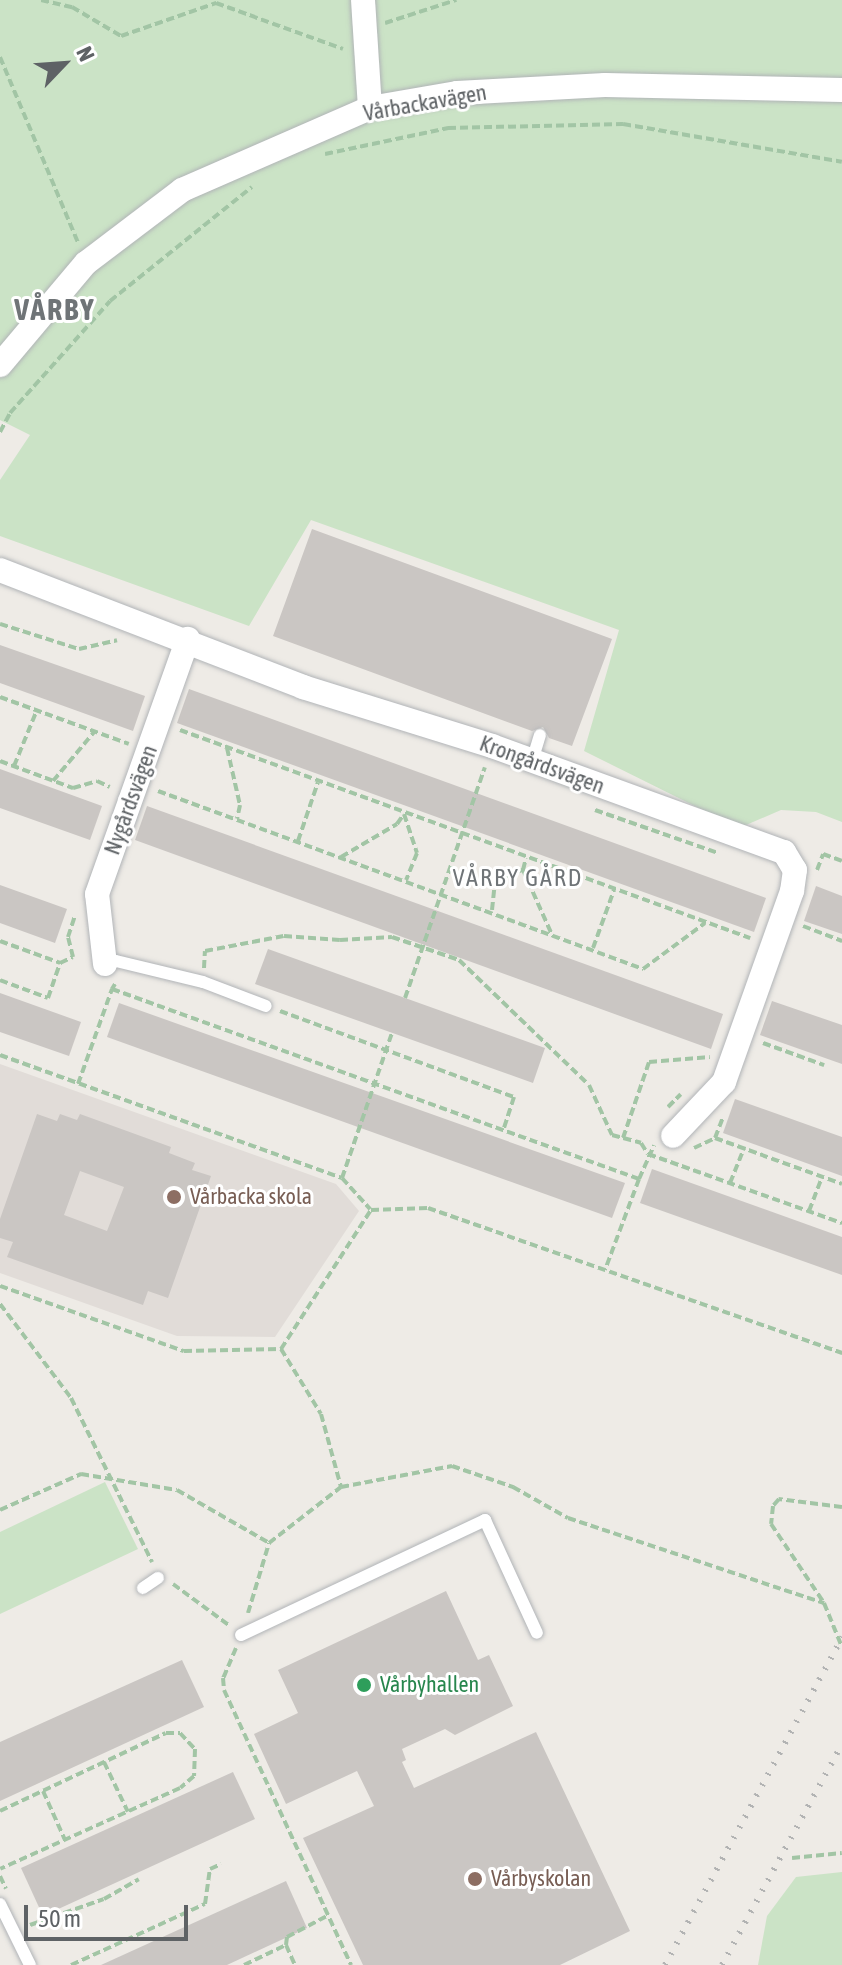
<!DOCTYPE html>
<html>
<head>
<meta charset="utf-8">
<style>
  body { margin:0 }
  #map { position:relative; width:842px; height:1965px; overflow:hidden; background:#eeebe6; font-family:"Asap Condensed",sans-serif }
  div>[style] { position:absolute }
  .education>* { inset:0; background:#e1dcd8 }
  .green>* { inset:0; background:#cbe3c6 }
  .building>* { inset:0; background:#cac6c3 }
  .path>* { height:4px; margin-top:-2px; transform-origin:0; background:repeating-linear-gradient(90deg,#a2c5a5 0 8px,transparent 0 12px) }
  .roads { filter:drop-shadow(0 0 2px #b1b4b7) drop-shadow(0 0 2px #b1b4b7) }
  .service>* { height:12px; margin:-6px; padding:0 6px; transform-origin:6px; border-radius:6px; background:#fff }
  .minor>* { height:24px; margin:-12px; padding:0 12px; transform-origin:12px; border-radius:12px; background:#fff }
  .rail>* { height:6px; margin-top:-3px; transform-origin:0; background:repeating-linear-gradient(90deg,#b2b3b3 0 2px,transparent 0 12px) }
  .dots>* { width:22px; height:22px; translate:-50% -50%; box-sizing:border-box; border:4px solid #fff; border-radius:50% }
  span { translate:-50% -50%; white-space:nowrap; text-align:center; line-height:1.15; -webkit-text-stroke:6px #fff; paint-order:stroke }
  .street-label { font-size:22px; color:#5e6265 }
  .education-label { font-size:22px; color:#785e54 }
  .left { translate:0 -50%; text-align:left }
  .leisure-label { font-size:22px; color:#27864d }
  .neighbourhood-label { font-size:24px; color:#6f7477; letter-spacing:2px }
  .district-label { font-size:30px; color:#6f7477; font-weight:700; letter-spacing:2px }
  .north { position:absolute; left:24px; top:24px; width:80px; height:80px; -webkit-text-stroke:6px #fff; paint-order:stroke; rotate:65deg; font-size:22px; font-weight:700; line-height:32px; text-align:center; color:#5e6265 }
  .north::after { content:''; display:block; margin:auto; width:28px; height:36px; background:#5e6265; clip-path:polygon(50% 0,100% 100%,50% 72%,0 100%) }
  .scale { position:absolute; left:24px; top:1905px; width:164px; height:36px; box-sizing:border-box; border:4px solid #5e6265; border-top:0; padding-left:10px; font-size:24px; line-height:28px; white-space:nowrap; color:#5e6265; -webkit-text-stroke:6px #fff; paint-order:stroke }
</style>
</head>
<body>
<div id="map">
  <div class="education">
    <div style="clip-path:polygon(0 1064px,336px 1184px,359px 1211px,275px 1337px,177px 1336px,0 1273px)"></div>
  </div>
  <div class="green">
    <div style="clip-path:polygon(0 0,842px 0,842px 822px,816px 812px,781px 810px,739px 828px,584px 751px,619px 630px,311px 520px,249px 626px,0 536px,0 480px,30px 435px,0 420px)"></div>
    <div style="clip-path:polygon(105px 1482px,138px 1549px,0 1614px,0 1532px)"></div>
    <div style="clip-path:polygon(842px 1872px,842px 1965px,758px 1965px,767px 1916px,796px 1877px)"></div>
  </div>
  <div class="building">
    <div style="clip-path:polygon(312px 529px,612px 639px,572px 746px,549px 738px,543px 727px,532px 731px,273px 636px)"></div>
    <div style="clip-path:polygon(0 645px,145px 696px,133px 731px,0 683px)"></div>
    <div style="clip-path:polygon(189px 689px,766px 898px,754px 932px,177px 723px)"></div>
    <div style="clip-path:polygon(0 769px,102px 806px,90px 840px,0 808px)"></div>
    <div style="clip-path:polygon(147px 806px,723px 1014px,711px 1049px,135px 840px)"></div>
    <div style="clip-path:polygon(0 885px,67px 909px,55px 943px,0 923px)"></div>
    <div style="clip-path:polygon(816px 886px,842px 896px,842px 934px,804px 921px)"></div>
    <div style="clip-path:polygon(268px 949px,545px 1048px,533px 1083px,255px 984px)"></div>
    <div style="clip-path:polygon(0 993px,81px 1022px,69px 1056px,0 1032px)"></div>
    <div style="clip-path:polygon(772px 1001px,842px 1025px,842px 1064px,760px 1035px)"></div>
    <div style="clip-path:polygon(119px 1003px,625px 1183px,612px 1218px,107px 1037px)"></div>
    <div style="clip-path:polygon(735px 1099px,842px 1137px,842px 1176px,723px 1133px)"></div>
    <div style="clip-path:polygon(evenodd,37px 1114px,57px 1121px,60px 1114px,77px 1120px,80px 1114px,171px 1147px,169px 1153px,195px 1163px,192px 1170px,211px 1176px,168px 1298px,148px 1291px,143px 1305px,7px 1257px,13px 1242px,0 1238px,0 1219px,37px 1114px,80px 1171px,124px 1187px,107px 1231px,64px 1215px,80px 1171px)"></div>
    <div style="clip-path:polygon(652px 1169px,842px 1237px,842px 1275px,640px 1203px)"></div>
    <div style="clip-path:polygon(446px 1591px,478px 1660px,489px 1655px,513px 1706px,455px 1735px,445px 1729px,402px 1749px,406px 1760px,402px 1762px,414px 1788px,536px 1732px,630px 1931px,560px 1965px,363px 1965px,303px 1838px,374px 1806px,357px 1771px,286px 1804px,254px 1734px,298px 1713px,278px 1670px)"></div>
    <div style="clip-path:polygon(182px 1660px,204px 1707px,0 1801px,0 1742px)"></div>
    <div style="clip-path:polygon(233px 1772px,255px 1819px,43px 1916px,21px 1868px)"></div>
    <div style="clip-path:polygon(286px 1881px,307px 1928px,227px 1965px,101px 1965px)"></div>
  </div>
  <div class="path">
    <div style="left:41px;top:0;width:32px;rotate:13deg"></div>
    <div style="left:72px;top:7px;width:57px;rotate:30.6deg"></div>
    <div style="left:121px;top:36px;width:101px;rotate:-19.2deg"></div>
    <div style="left:216px;top:3px;width:135px;rotate:19.9deg"></div>
    <div style="left:385px;top:23px;width:75px;rotate:-17.9deg"></div>
    <div style="left:0;top:57px;width:202px;rotate:67.2deg"></div>
    <div style="left:325px;top:154px;width:126px;rotate:-11.9deg"></div>
    <div style="left:448px;top:128px;width:175px;rotate:-1.3deg"></div>
    <div style="left:623px;top:124px;width:222px;rotate:9.8deg"></div>
    <div style="left:0;top:432px;width:21px;rotate:-62deg"></div>
    <div style="left:10px;top:413px;width:150px;rotate:-48.2deg"></div>
    <div style="left:110px;top:301px;width:182px;rotate:-38.8deg"></div>
    <div style="left:0;top:624px;width:83px;rotate:17.6deg"></div>
    <div style="left:79px;top:649px;width:39px;rotate:-13deg"></div>
    <div style="left:0;top:697px;width:137px;rotate:20deg"></div>
    <div style="left:180px;top:730px;width:607px;rotate:20.05deg"></div>
    <div style="left:227px;top:748px;width:58px;rotate:77.2deg"></div>
    <div style="left:240px;top:805px;width:14px;rotate:102deg"></div>
    <div style="left:0;top:761px;width:78px;rotate:20.3deg"></div>
    <div style="left:73px;top:788px;width:25px;rotate:-16deg"></div>
    <div style="left:97px;top:781px;width:14px;rotate:25deg"></div>
    <div style="left:14px;top:766px;width:61px;rotate:-67.7deg"></div>
    <div style="left:53px;top:781px;width:65px;rotate:-50deg"></div>
    <div style="left:158px;top:791px;width:517px;rotate:20.15deg"></div>
    <div style="left:643px;top:969px;width:77px;rotate:-36.6deg"></div>
    <div style="left:595px;top:810px;width:130px;rotate:19.3deg"></div>
    <div style="left:404px;top:814px;width:41px;rotate:71.6deg"></div>
    <div style="left:417px;top:853px;width:29px;rotate:112deg"></div>
    <div style="left:298px;top:841px;width:62px;rotate:-71.3deg"></div>
    <div style="left:341px;top:857px;width:65px;rotate:-30.5deg"></div>
    <div style="left:397px;top:824px;width:12px;rotate:-55deg"></div>
    <div style="left:523px;top:870px;width:73px;rotate:65.9deg"></div>
    <div style="left:817px;top:870px;width:17px;rotate:-69deg"></div>
    <div style="left:823px;top:854px;width:20px;rotate:20deg"></div>
    <div style="left:492px;top:910px;width:30px;rotate:-84deg"></div>
    <div style="left:495px;top:880px;width:30px;rotate:-20deg"></div>
    <div style="left:523px;top:870px;width:12px;rotate:-76deg"></div>
    <div style="left:803px;top:926px;width:42px;rotate:21deg"></div>
    <div style="left:0;top:941px;width:64px;rotate:20.1deg"></div>
    <div style="left:593px;top:948px;width:62px;rotate:-70.1deg"></div>
    <div style="left:204px;top:968px;width:17px;rotate:-87deg"></div>
    <div style="left:205px;top:951px;width:80px;rotate:-10.8deg"></div>
    <div style="left:284px;top:936px;width:56px;rotate:4.1deg"></div>
    <div style="left:340px;top:940px;width:52px;rotate:-3.3deg"></div>
    <div style="left:392px;top:937px;width:71px;rotate:18.9deg"></div>
    <div style="left:459px;top:960px;width:180px;rotate:43.9deg"></div>
    <div style="left:589px;top:1085px;width:55px;rotate:65.3deg"></div>
    <div style="left:612px;top:1135px;width:30px;rotate:15deg"></div>
    <div style="left:641px;top:1143px;width:13px;rotate:58deg"></div>
    <div style="left:648px;top:1154px;width:206px;rotate:19.6deg"></div>
    <div style="left:0;top:980px;width:51px;rotate:20.6deg"></div>
    <div style="left:48px;top:998px;width:37px;rotate:-71deg"></div>
    <div style="left:60px;top:963px;width:14px;rotate:-25deg"></div>
    <div style="left:73px;top:957px;width:21px;rotate:-104deg"></div>
    <div style="left:68px;top:937px;width:22px;rotate:-72deg"></div>
    <div style="left:115px;top:984px;width:6px;rotate:121deg"></div>
    <div style="left:112px;top:989px;width:560px;rotate:19.83deg"></div>
    <div style="left:639px;top:1179px;width:97px;rotate:110.5deg"></div>
    <div style="left:405px;top:998px;width:244px;rotate:-70.9deg"></div>
    <div style="left:280px;top:1011px;width:249px;rotate:20.2deg"></div>
    <div style="left:514px;top:1097px;width:35px;rotate:108deg"></div>
    <div style="left:763px;top:1043px;width:65px;rotate:19.8deg"></div>
    <div style="left:0;top:1055px;width:363px;rotate:19.8deg"></div>
    <div style="left:342px;top:1178px;width:42px;rotate:47.9deg"></div>
    <div style="left:78px;top:1084px;width:101px;rotate:-70.3deg"></div>
    <div style="left:668px;top:1107px;width:18px;rotate:-45deg"></div>
    <div style="left:623px;top:1138px;width:80px;rotate:-71.1deg"></div>
    <div style="left:649px;top:1062px;width:61px;rotate:-4.7deg"></div>
    <div style="left:715px;top:1138px;width:22px;rotate:-69deg"></div>
    <div style="left:694px;top:1148px;width:23px;rotate:-25deg"></div>
    <div style="left:715px;top:1138px;width:135px;rotate:19.9deg"></div>
    <div style="left:342px;top:1178px;width:153px;rotate:-71deg"></div>
    <div style="left:639px;top:1179px;width:37px;rotate:-66deg"></div>
    <div style="left:730px;top:1183px;width:38px;rotate:-68deg"></div>
    <div style="left:809px;top:1211px;width:36px;rotate:-69deg"></div>
    <div style="left:0;top:1286px;width:195px;rotate:19.5deg"></div>
    <div style="left:184px;top:1351px;width:97px;rotate:-1.2deg"></div>
    <div style="left:281px;top:1349px;width:166px;rotate:-57.1deg"></div>
    <div style="left:371px;top:1210px;width:57px;rotate:-2deg"></div>
    <div style="left:428px;top:1208px;width:439px;rotate:19.3deg"></div>
    <div style="left:0;top:1304px;width:118px;rotate:52.9deg"></div>
    <div style="left:71px;top:1398px;width:183px;rotate:63.7deg"></div>
    <div style="left:281px;top:1349px;width:76px;rotate:58.4deg"></div>
    <div style="left:321px;top:1414px;width:76px;rotate:74.7deg"></div>
    <div style="left:842px;top:1507px;width:64px;rotate:-172.8deg"></div>
    <div style="left:779px;top:1499px;width:9px;rotate:131deg"></div>
    <div style="left:773px;top:1506px;width:18px;rotate:96deg"></div>
    <div style="left:771px;top:1524px;width:95px;rotate:56.1deg"></div>
    <div style="left:824px;top:1603px;width:48px;rotate:67.8deg"></div>
    <div style="left:0;top:1510px;width:89px;rotate:-24deg"></div>
    <div style="left:81px;top:1474px;width:97px;rotate:9.5deg"></div>
    <div style="left:177px;top:1490px;width:106px;rotate:29.9deg"></div>
    <div style="left:269px;top:1543px;width:91px;rotate:-37.9deg"></div>
    <div style="left:341px;top:1487px;width:113px;rotate:-10.7deg"></div>
    <div style="left:452px;top:1466px;width:65px;rotate:19deg"></div>
    <div style="left:513px;top:1487px;width:63px;rotate:29.4deg"></div>
    <div style="left:568px;top:1518px;width:270px;rotate:18.4deg"></div>
    <div style="left:173px;top:1584px;width:71px;rotate:36.4deg"></div>
    <div style="left:248px;top:1613px;width:73px;rotate:-73.3deg"></div>
    <div style="left:236px;top:1648px;width:33px;rotate:113deg"></div>
    <div style="left:223px;top:1678px;width:12px;rotate:85deg"></div>
    <div style="left:224px;top:1690px;width:303px;rotate:65.2deg"></div>
    <div style="left:104px;top:1762px;width:55px;rotate:64.4deg"></div>
    <div style="left:43px;top:1791px;width:54px;rotate:65.8deg"></div>
    <div style="left:0;top:1811px;width:183px;rotate:-25.2deg"></div>
    <div style="left:166px;top:1733px;width:14px"></div>
    <div style="left:180px;top:1733px;width:22px;rotate:47deg"></div>
    <div style="left:195px;top:1749px;width:27px;rotate:92deg"></div>
    <div style="left:194px;top:1776px;width:18px;rotate:139deg"></div>
    <div style="left:180px;top:1788px;width:197px;rotate:155.8deg"></div>
    <div style="left:792px;top:1858px;width:50px;rotate:-5.7deg"></div>
    <div style="left:0;top:1876px;width:14px;rotate:65deg"></div>
    <div style="left:30px;top:1925px;width:78px;rotate:-19.4deg"></div>
    <div style="left:104px;top:1899px;width:40px;rotate:-29.7deg"></div>
    <div style="left:286px;top:1945px;width:8px;rotate:-83deg"></div>
    <div style="left:287px;top:1937px;width:45px;rotate:-27.7deg"></div>
    <div style="left:71px;top:1965px;width:147px;rotate:-24.5deg"></div>
    <div style="left:205px;top:1904px;width:35px;rotate:-82deg"></div>
    <div style="left:210px;top:1869px;width:12px;rotate:-24deg"></div>
    <div style="left:244px;top:1965px;width:47px;rotate:-25.5deg"></div>
    <div style="left:286px;top:1945px;width:22px;rotate:66deg"></div>
  </div>
  <div class="roads">
    <div class="service">
      <div style="left:532px;top:761px;width:27px;rotate:-73deg"></div>
      <div style="left:105px;top:964px;width:11px;rotate:-15deg"></div>
      <div style="left:116px;top:961px;width:89px;rotate:13.6deg"></div>
      <div style="left:203px;top:982px;width:67px;rotate:20.9deg"></div>
      <div style="left:143px;top:1588px;width:18px;rotate:-34deg"></div>
      <div style="left:241px;top:1635px;width:270px;rotate:-25.2deg"></div>
      <div style="left:485px;top:1520px;width:124px;rotate:65.3deg"></div>
      <div style="left:0;top:1904px;width:68px;rotate:63.8deg"></div>
    </div>
    <div class="minor">
      <div style="left:363px;top:0;width:108px;rotate:86.3deg"></div>
      <div style="left:0;top:365px;width:133px;rotate:-49.9deg"></div>
      <div style="left:86px;top:263px;width:121px;rotate:-37.2deg"></div>
      <div style="left:182px;top:190px;width:205px;rotate:-23.6deg"></div>
      <div style="left:370px;top:108px;width:88px;rotate:-9.8deg"></div>
      <div style="left:457px;top:93px;width:148px;rotate:-3.1deg"></div>
      <div style="left:605px;top:85px;width:237px;rotate:1.2deg"></div>
      <div style="left:0;top:570px;width:325px;rotate:21.1deg"></div>
      <div style="left:303px;top:687px;width:198px;rotate:17.3deg"></div>
      <div style="left:492px;top:746px;width:311px;rotate:20deg"></div>
      <div style="left:784px;top:852px;width:21px;rotate:59deg"></div>
      <div style="left:795px;top:870px;width:21px;rotate:98deg"></div>
      <div style="left:792px;top:891px;width:203px;rotate:109.6deg"></div>
      <div style="left:724px;top:1082px;width:74px;rotate:133.4deg"></div>
      <div style="left:105px;top:964px;width:70px;rotate:-96.5deg"></div>
      <div style="left:97px;top:894px;width:271px;rotate:-70.4deg"></div>
    </div>
  </div>
  <div class="rail">
    <div style="left:665px;top:1965px;width:373px;rotate:-61.6deg"></div>
    <div style="left:722px;top:1965px;width:251px;rotate:-61.5deg"></div>
  </div>
  <div class="dots">
    <div style="left:174px;top:1197px;background:#8d6e63"></div>
    <div style="left:364px;top:1685px;background:#2e9e5b"></div>
    <div style="left:475px;top:1879px;background:#8d6e63"></div>
  </div>
  <div class="street-label">
    <span style="left:425px;top:103px;rotate:-10deg">Vårbackavägen</span>
    <span style="left:542px;top:765px;rotate:20deg">Krongårdsvägen</span>
    <span style="left:131px;top:800px;rotate:-70deg">Nygårdsvägen</span>
  </div>
  <div class="education-label">
    <span class="left" style="left:190px;top:1197px">Vårbacka skola</span>
    <span class="left" style="left:491px;top:1879px">Vårbyskolan</span>
  </div>
  <div class="leisure-label">
    <span class="left" style="left:380px;top:1685px">Vårbyhallen</span>
  </div>
  <div class="neighbourhood-label">
    <span style="left:518px;top:878px">VÅRBY GÅRD</span>
  </div>
  <div class="district-label">
    <span style="left:55px;top:309px">VÅRBY</span>
  </div>
  <div class="north">N</div>
  <div class="scale">50 m</div>
</div>
</body>
</html>
